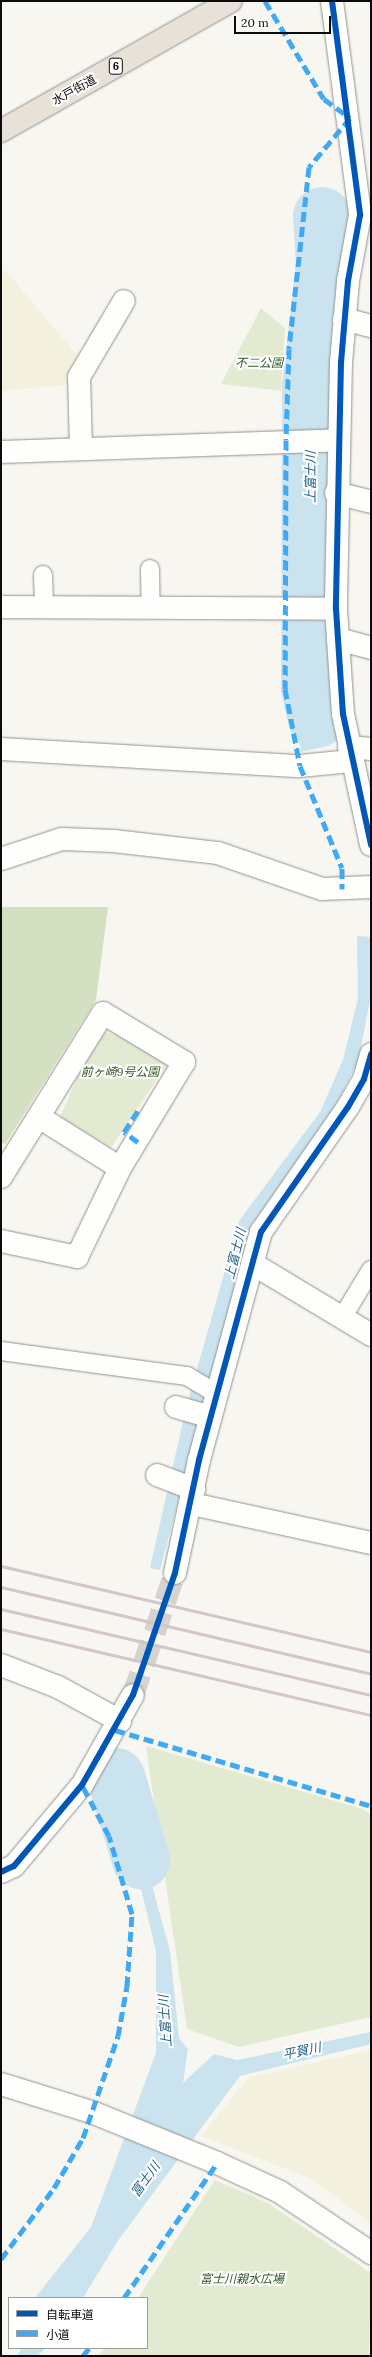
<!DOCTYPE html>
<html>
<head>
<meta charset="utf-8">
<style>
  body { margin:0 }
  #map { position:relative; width:372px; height:2357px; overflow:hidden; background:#f8f6f0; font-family:Lora,"Noto Sans JP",serif }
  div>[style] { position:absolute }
  .farmland>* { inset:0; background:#f3f0de }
  .green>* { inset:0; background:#e2ebd2 }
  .forest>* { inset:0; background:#d3e1c2 }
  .water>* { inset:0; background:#cae3ee }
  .river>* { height:58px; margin:-29px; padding:0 29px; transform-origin:29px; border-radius:29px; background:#cae3ee }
  .minor-tunnel>* { height:22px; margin-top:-11px; transform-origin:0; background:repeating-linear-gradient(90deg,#d4d3ce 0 22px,transparent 0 33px) }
  .roads { filter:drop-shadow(0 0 1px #92918e) drop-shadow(0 0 1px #92918e) }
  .service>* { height:18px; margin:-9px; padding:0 9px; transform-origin:9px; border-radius:9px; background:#fefefd }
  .minor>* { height:22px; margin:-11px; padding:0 11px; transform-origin:11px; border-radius:11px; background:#fefefd }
  .tertiary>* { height:22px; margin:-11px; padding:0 11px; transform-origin:11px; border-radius:11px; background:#fefefd }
  .trunk>* { height:22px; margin:-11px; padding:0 11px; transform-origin:11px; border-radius:11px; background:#e8e1d8 }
  .rail>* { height:3px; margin:-1.5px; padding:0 1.5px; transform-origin:1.5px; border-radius:1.5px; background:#d3c6c6 }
  .quiet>* { height:5px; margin-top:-2.5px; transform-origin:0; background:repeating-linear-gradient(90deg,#3fa9f5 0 10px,transparent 0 15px) }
  .cycleway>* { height:6px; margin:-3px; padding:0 3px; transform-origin:3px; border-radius:3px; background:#0057b8 }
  span { translate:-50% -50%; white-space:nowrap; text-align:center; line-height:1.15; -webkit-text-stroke:4px #fff; paint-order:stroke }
  .shield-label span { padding:1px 3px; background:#fff; border:1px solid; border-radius:3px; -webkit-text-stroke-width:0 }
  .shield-label { font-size:11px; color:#0b0b0b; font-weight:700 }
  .street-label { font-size:12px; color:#0b0b0b }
  .park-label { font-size:12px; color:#325925; font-style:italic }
  .water-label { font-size:13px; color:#26628b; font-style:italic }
  .frame { position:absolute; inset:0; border:2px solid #0b0b0b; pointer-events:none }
  .legend { position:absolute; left:8px; top:2297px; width:140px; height:52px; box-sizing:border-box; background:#fff; border:1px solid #9d9d9d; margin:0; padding:5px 7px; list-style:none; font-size:12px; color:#0b0b0b }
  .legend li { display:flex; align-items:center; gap:8px; height:20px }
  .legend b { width:20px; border:1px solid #9d9d9d }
  .scale { position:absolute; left:234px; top:16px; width:97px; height:18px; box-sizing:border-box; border:2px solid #0b0b0b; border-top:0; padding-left:5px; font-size:12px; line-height:14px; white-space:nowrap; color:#0b0b0b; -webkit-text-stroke:3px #fff; paint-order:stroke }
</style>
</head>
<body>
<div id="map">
  <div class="farmland">
    <div style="clip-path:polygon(5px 270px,77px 355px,70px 384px,1px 391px,1px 273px)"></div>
    <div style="clip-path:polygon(371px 2050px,371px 2223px,310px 2178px,201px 2136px,249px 2077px)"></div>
  </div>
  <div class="green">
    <div style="clip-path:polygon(261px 308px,285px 328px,281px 391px,221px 384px)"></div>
    <div style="clip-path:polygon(105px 1032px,141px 1042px,167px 1064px,111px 1148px,60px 1117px,82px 1067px)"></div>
    <div style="clip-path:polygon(146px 1746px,363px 1809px,371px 1815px,371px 2017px,239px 2047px,187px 2029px)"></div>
    <div style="clip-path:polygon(215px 2180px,268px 2203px,371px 2273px,369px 2356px,99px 2356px,104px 2348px,147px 2348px,147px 2298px,138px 2298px)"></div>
  </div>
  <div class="forest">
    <div style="clip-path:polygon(1px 907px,108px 907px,96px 1000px,5px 1144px,1px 1142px)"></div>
  </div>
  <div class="water">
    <div style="clip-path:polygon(310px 224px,337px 228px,322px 426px,298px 424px,298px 349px)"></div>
    <div style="clip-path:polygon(294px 466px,320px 467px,319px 600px,292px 601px)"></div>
    <div style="clip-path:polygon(322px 639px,331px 745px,301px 752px,290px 694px,293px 640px)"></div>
    <div style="clip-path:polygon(357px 936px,371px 937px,371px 995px,358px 1062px,326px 1124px,251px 1225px,160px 1570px,150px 1568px,186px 1408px,239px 1221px,320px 1112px,343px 1060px,358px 998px)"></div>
    <div style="clip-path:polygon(123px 1780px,170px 1951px,179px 2038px,188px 2049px,183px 2083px,214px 2054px,237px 2060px,371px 2032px,371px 2044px,240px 2076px,117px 2242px,83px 2298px,35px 2298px,91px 2227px,156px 2053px,156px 1951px,132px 1851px,109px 1792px)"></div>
    <div style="clip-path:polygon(22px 2348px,46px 2348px,37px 2356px,17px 2356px)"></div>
  </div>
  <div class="river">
    <div style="left:317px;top:719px;width:32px;rotate:-103deg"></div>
    <div style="left:310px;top:688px;width:301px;rotate:-89.8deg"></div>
    <div style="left:311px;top:387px;width:124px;rotate:-83.5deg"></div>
    <div style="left:325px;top:264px;width:48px;rotate:-93.6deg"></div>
    <div style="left:116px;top:1777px;width:87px;rotate:73.2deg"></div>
  </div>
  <div class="minor-tunnel">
    <div style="left:133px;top:1695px;width:129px;rotate:-71deg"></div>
  </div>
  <div class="roads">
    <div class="service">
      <div style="left:150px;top:569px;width:39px;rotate:89deg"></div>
      <div style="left:43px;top:575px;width:32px;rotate:88deg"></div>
      <div style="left:342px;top:1318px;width:56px;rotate:-58.9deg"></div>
      <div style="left:1px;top:1351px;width:188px;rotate:7.7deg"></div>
      <div style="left:187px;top:1376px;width:35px;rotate:31deg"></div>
    </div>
    <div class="minor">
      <div style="left:332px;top:1px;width:216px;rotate:82.5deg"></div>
      <div style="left:360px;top:215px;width:67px;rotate:100.3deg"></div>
      <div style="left:348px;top:281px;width:81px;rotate:94.9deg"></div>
      <div style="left:341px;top:362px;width:247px;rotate:91.2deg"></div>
      <div style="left:336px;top:609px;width:105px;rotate:86.2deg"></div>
      <div style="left:343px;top:714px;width:134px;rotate:77.9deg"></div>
      <div style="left:344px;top:319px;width:28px;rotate:15deg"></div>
      <div style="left:81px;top:448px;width:71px;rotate:-91.6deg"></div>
      <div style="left:79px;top:377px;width:88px;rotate:-59.4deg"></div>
      <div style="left:1px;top:452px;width:336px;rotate:-2deg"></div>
      <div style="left:336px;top:493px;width:36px;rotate:14deg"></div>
      <div style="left:1px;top:607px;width:335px;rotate:0.3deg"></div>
      <div style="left:338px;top:639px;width:34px;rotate:15deg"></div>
      <div style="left:349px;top:747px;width:22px;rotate:5deg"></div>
      <div style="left:1px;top:749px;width:299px;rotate:3.3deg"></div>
      <div style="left:300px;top:766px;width:51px;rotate:-5.6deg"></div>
      <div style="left:1px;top:859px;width:64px;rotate:-18.2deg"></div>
      <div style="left:62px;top:839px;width:52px;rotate:2.2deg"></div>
      <div style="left:114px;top:841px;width:105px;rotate:6.6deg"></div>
      <div style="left:218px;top:853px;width:110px;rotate:19.1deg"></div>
      <div style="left:322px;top:889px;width:49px;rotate:-2.3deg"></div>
      <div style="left:1px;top:1177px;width:193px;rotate:-58.1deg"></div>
      <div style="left:103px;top:1013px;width:95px;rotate:31.2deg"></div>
      <div style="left:184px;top:1062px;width:124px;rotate:121.1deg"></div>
      <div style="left:120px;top:1168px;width:96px;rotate:-147.8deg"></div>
      <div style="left:1px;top:1241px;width:78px;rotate:11.9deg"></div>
      <div style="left:77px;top:1257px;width:99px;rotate:-64.2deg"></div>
      <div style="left:253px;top:1264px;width:138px;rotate:31deg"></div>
      <div style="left:176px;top:1407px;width:36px;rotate:16deg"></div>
      <div style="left:157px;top:1475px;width:40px;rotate:21deg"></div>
      <div style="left:192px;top:1504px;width:183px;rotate:12.3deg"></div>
      <div style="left:175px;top:1573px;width:116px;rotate:-78deg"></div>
      <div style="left:199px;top:1460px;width:236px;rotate:-74.8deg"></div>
      <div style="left:261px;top:1232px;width:152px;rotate:-55.2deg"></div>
      <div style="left:348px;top:1107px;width:32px;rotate:-60deg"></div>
      <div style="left:364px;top:1079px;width:26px;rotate:-74deg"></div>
      <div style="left:1px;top:1665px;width:61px;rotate:21.1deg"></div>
      <div style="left:58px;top:1687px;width:71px;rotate:28.7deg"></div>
      <div style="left:1px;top:2084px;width:97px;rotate:17.3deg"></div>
      <div style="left:94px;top:2113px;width:133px;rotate:22.1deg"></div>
      <div style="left:217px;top:2163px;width:69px;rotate:24.7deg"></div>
      <div style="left:280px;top:2192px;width:110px;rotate:33.8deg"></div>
    </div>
    <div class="tertiary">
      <div style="left:1px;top:1872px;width:14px;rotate:-25deg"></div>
      <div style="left:14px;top:1866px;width:106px;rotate:-50deg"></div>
      <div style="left:82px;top:1785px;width:103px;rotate:-60.5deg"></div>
    </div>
    <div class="trunk">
      <div style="left:1px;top:131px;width:264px;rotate:-29.5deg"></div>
    </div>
  </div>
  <div class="rail">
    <div style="left:1px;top:1566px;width:380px;rotate:13.1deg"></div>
    <div style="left:1px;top:1587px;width:380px;rotate:13.2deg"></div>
    <div style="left:1px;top:1609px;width:380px;rotate:13.1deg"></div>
    <div style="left:1px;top:1629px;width:380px;rotate:13.1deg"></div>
  </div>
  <div class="quiet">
    <div style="left:265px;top:1px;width:114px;rotate:59deg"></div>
    <div style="left:324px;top:99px;width:32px;rotate:36deg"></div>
    <div style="left:350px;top:118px;width:64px;rotate:129.9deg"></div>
    <div style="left:309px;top:167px;width:183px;rotate:96.3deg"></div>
    <div style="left:289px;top:349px;width:91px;rotate:91.9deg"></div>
    <div style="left:286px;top:440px;width:249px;rotate:90.2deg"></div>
    <div style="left:285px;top:689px;width:78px;rotate:79deg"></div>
    <div style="left:300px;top:766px;width:110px;rotate:67.6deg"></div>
    <div style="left:342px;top:868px;width:21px;rotate:90deg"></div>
    <div style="left:138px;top:1142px;width:17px;rotate:-144deg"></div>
    <div style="left:124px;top:1132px;width:27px;rotate:-57deg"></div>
    <div style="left:115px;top:1730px;width:267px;rotate:16.5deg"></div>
    <div style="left:1px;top:2259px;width:89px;rotate:-53.3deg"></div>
    <div style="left:54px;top:2188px;width:58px;rotate:-59.9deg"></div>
    <div style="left:83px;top:2138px;width:108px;rotate:-71.1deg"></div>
    <div style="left:118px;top:2036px;width:51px;rotate:-79.8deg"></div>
    <div style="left:127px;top:1986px;width:72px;rotate:-86deg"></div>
    <div style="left:132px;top:1914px;width:81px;rotate:-106.4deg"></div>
    <div style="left:109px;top:1836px;width:58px;rotate:-117.9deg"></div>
    <div style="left:124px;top:2298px;width:164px;rotate:-55.4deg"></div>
    <div style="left:83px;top:2356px;width:10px;rotate:-53deg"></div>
  </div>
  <div class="cycleway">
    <div style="left:332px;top:1px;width:216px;rotate:82.5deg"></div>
    <div style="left:360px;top:215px;width:67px;rotate:100.3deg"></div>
    <div style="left:348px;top:281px;width:81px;rotate:94.9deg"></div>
    <div style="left:341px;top:362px;width:247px;rotate:91.2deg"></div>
    <div style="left:336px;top:609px;width:105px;rotate:86.2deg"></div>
    <div style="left:343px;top:714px;width:134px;rotate:77.9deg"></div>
    <div style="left:1px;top:1872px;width:14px;rotate:-25deg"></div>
    <div style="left:14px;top:1866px;width:106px;rotate:-50deg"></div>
    <div style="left:82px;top:1785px;width:103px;rotate:-60.5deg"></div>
    <div style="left:133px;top:1695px;width:129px;rotate:-71deg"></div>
    <div style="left:175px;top:1573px;width:116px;rotate:-78deg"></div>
    <div style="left:199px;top:1460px;width:236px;rotate:-74.8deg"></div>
    <div style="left:261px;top:1232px;width:152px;rotate:-55.2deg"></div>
    <div style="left:348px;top:1107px;width:32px;rotate:-60deg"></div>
    <div style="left:364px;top:1079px;width:26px;rotate:-74deg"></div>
  </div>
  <div class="shield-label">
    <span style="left:116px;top:66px">6</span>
  </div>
  <div class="street-label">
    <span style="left:74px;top:90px;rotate:-29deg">水戸街道</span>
  </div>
  <div class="park-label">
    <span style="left:259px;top:363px">不二公園</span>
    <span style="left:120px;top:1072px">前ヶ崎9号公園</span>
    <span style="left:242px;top:2279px">富士川親水広場</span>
  </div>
  <div class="water-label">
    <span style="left:311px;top:477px;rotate:-90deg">上富士川</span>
    <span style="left:236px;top:1254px;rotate:-76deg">上富士川</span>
    <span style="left:166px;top:2021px;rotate:-94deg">上富士川</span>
    <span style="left:302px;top:2052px;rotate:-12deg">平賀川</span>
    <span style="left:146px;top:2180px;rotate:-54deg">富士川</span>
  </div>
  <div class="frame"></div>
  <ul class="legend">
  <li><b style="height:5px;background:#0057b8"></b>自転車道</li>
  <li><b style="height:5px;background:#3fa9f5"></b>小道</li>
  </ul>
  <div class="scale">20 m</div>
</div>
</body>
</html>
